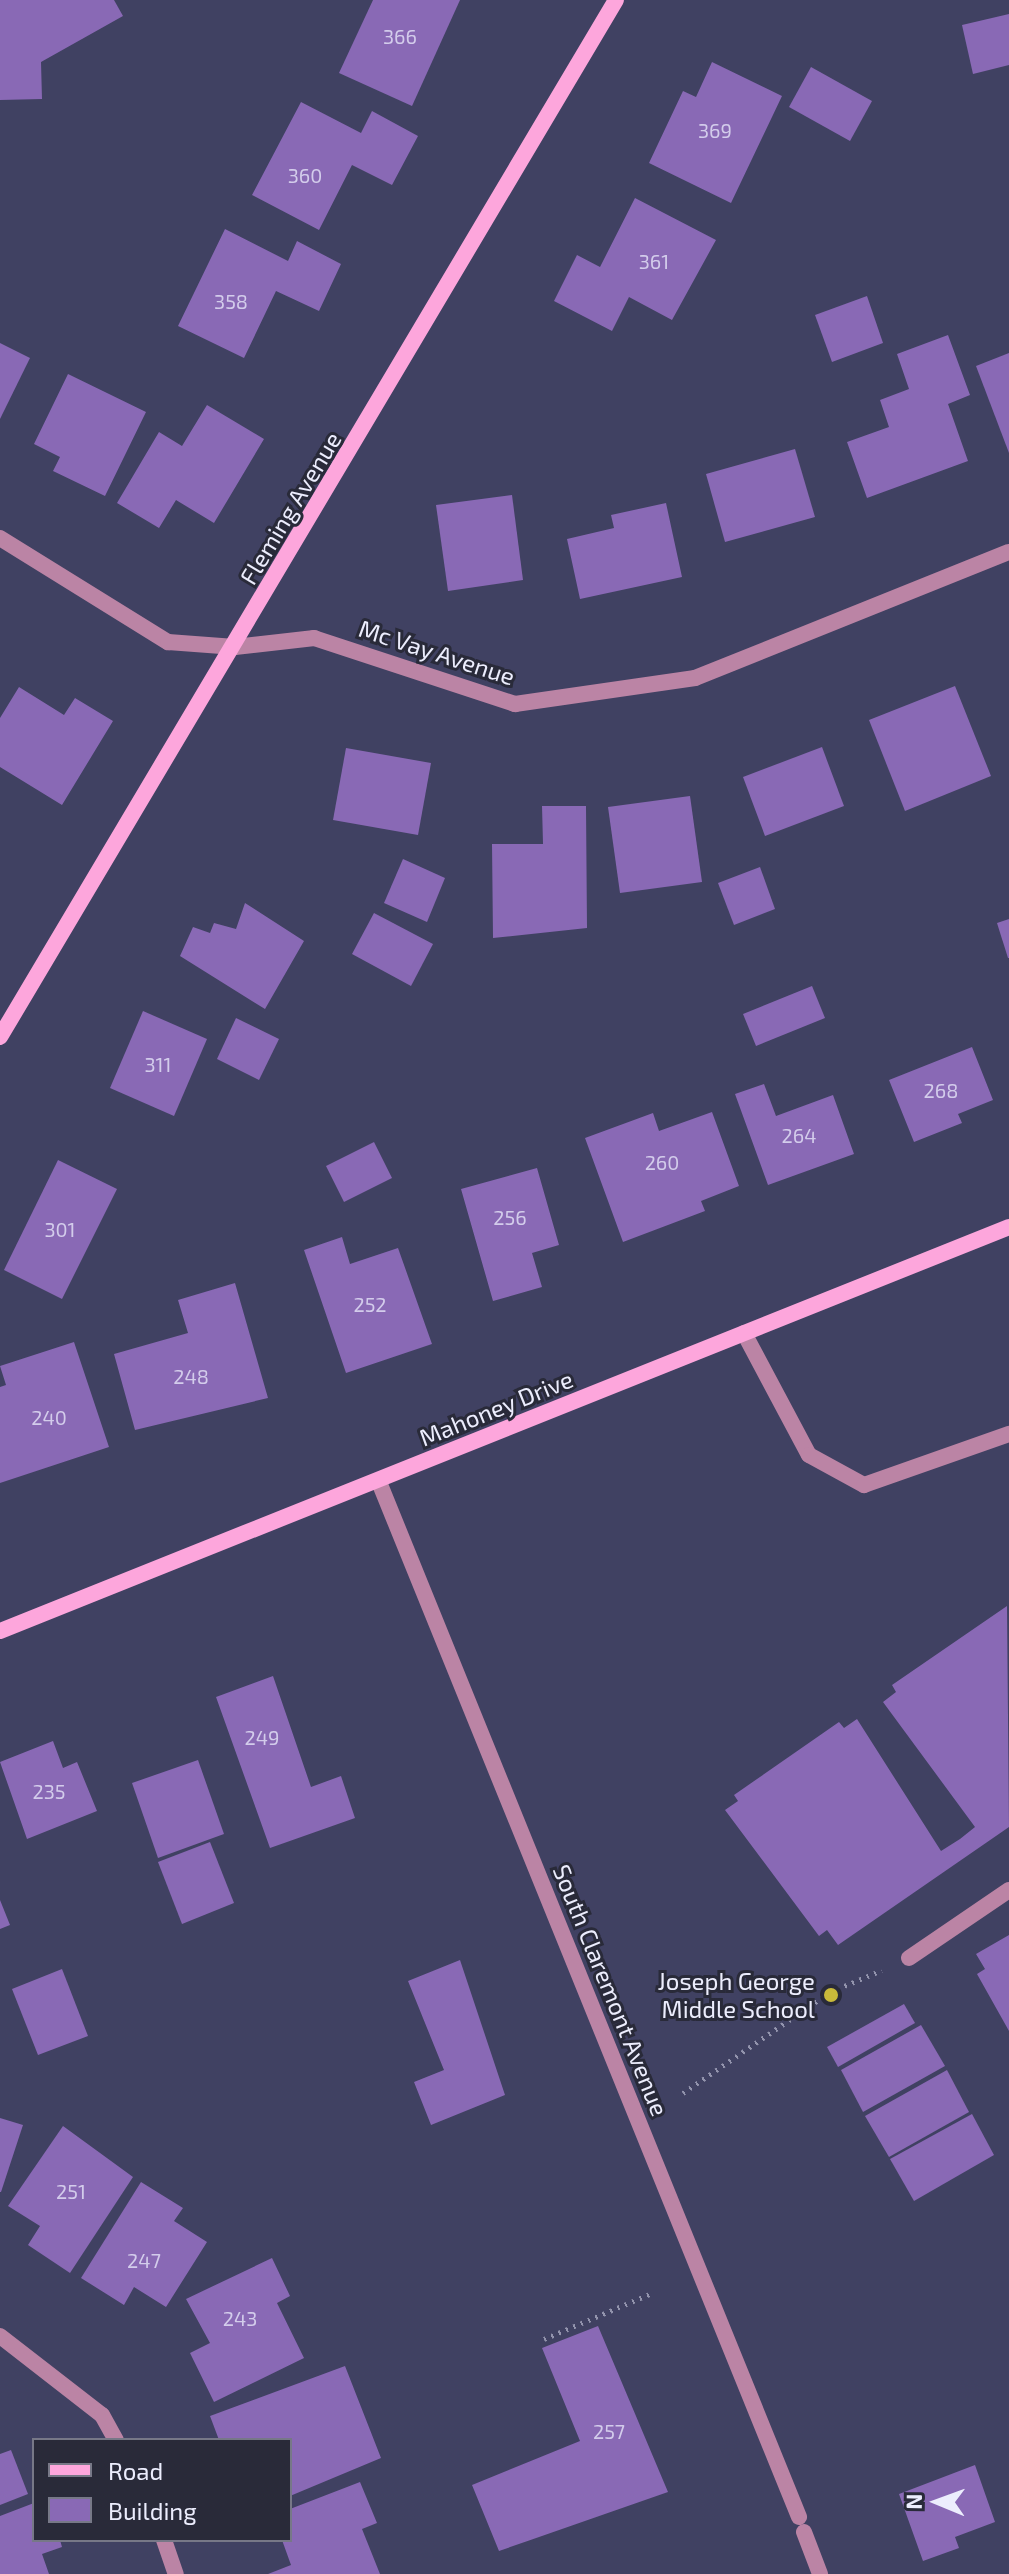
<!DOCTYPE html>
<html>
<head>
<meta charset="utf-8">
<style>
  body { margin:0 }
  #map { position:relative; width:1009px; height:2574px; overflow:hidden; background:#404162; font-family:"Exo 2",sans-serif }
  div>[style] { position:absolute }
  .building>* { inset:0; background:#8969b5 }
  .path>* { height:5px; margin-top:-2.5px; transform-origin:0; background:repeating-linear-gradient(90deg,#9394ad 0 2px,transparent 0 8px) }
  .lane>* { height:16px; margin:-8px; padding:0 8px; transform-origin:8px; border-radius:8px; background:#bb84a5 }
  .street>* { height:16px; margin:-8px; padding:0 8px; transform-origin:8px; border-radius:8px; background:#bb84a5 }
  .secondary>* { height:16px; margin:-8px; padding:0 8px; transform-origin:8px; border-radius:8px; background:#fda6dc }
  .dots>* { width:22px; height:22px; translate:-50% -50%; box-sizing:border-box; border:4px solid #292a39; border-radius:50% }
  span { translate:-50% -50%; white-space:nowrap; text-align:center; line-height:1.15; -webkit-text-stroke:6px #292a39; paint-order:stroke }
  .number-label { font-size:20px; color:#d3cceb }
  .number-label span { -webkit-text-stroke-width:0 }
  .street-label { font-size:24px; color:#ecedfd }
  .poi-label { font-size:24px; color:#ecedfd }
  .right { translate:-100% -50%; text-align:right }
  .legend { position:absolute; left:32px; top:2438px; width:260px; height:104px; box-sizing:border-box; background:#292a39; border:2px solid #777887; margin:0; padding:10px 14px; list-style:none; font-size:24px; color:#ecedfd }
  .legend li { display:flex; align-items:center; gap:16px; height:40px }
  .legend b { width:40px; border:2px solid #777887 }
  .north { position:absolute; left:897px; top:2462px; width:80px; height:80px; -webkit-text-stroke:6px #292a39; paint-order:stroke; rotate:271deg; font-size:22px; font-weight:700; line-height:32px; text-align:center; color:#ecedfd }
  .north::after { content:''; display:block; margin:auto; width:28px; height:36px; background:#ecedfd; clip-path:polygon(50% 0,100% 100%,50% 72%,0 100%) }
</style>
</head>
<body>
<div id="map">
  <div class="building">
    <div style="clip-path:polygon(0 0,114px 0,123px 16px,41px 62px,42px 99px,0 100px)"></div>
    <div style="clip-path:polygon(373px 0,460px 0,412px 106px,339px 73px)"></div>
    <div style="clip-path:polygon(1009px 14px,1009px 65px,973px 74px,962px 25px)"></div>
    <div style="clip-path:polygon(712px 62px,782px 96px,731px 203px,649px 163px,683px 91px,696px 97px)"></div>
    <div style="clip-path:polygon(811px 67px,872px 101px,850px 141px,789px 107px)"></div>
    <div style="clip-path:polygon(301px 102px,361px 133px,372px 111px,418px 136px,392px 185px,352px 165px,319px 230px,252px 195px)"></div>
    <div style="clip-path:polygon(635px 198px,716px 240px,672px 320px,629px 297px,612px 331px,554px 301px,577px 255px,600px 267px)"></div>
    <div style="clip-path:polygon(225px 229px,288px 261px,297px 241px,341px 264px,319px 311px,276px 291px,244px 358px,178px 326px)"></div>
    <div style="clip-path:polygon(867px 296px,883px 343px,832px 362px,815px 315px)"></div>
    <div style="clip-path:polygon(948px 335px,970px 395px,948px 404px,968px 461px,867px 498px,847px 442px,889px 427px,880px 400px,909px 389px,897px 354px)"></div>
    <div style="clip-path:polygon(0 343px,30px 358px,0 419px)"></div>
    <div style="clip-path:polygon(1009px 353px,1009px 453px,976px 366px)"></div>
    <div style="clip-path:polygon(68px 374px,146px 412px,105px 496px,53px 471px,60px 457px,34px 444px)"></div>
    <div style="clip-path:polygon(207px 405px,264px 439px,214px 523px,176px 500px,159px 528px,117px 503px,159px 432px,182px 446px)"></div>
    <div style="clip-path:polygon(795px 449px,815px 517px,725px 542px,706px 474px)"></div>
    <div style="clip-path:polygon(512px 495px,523px 580px,448px 591px,436px 505px)"></div>
    <div style="clip-path:polygon(666px 503px,682px 577px,580px 599px,567px 539px,614px 528px,611px 515px)"></div>
    <div style="clip-path:polygon(955px 686px,991px 776px,905px 811px,869px 720px)"></div>
    <div style="clip-path:polygon(19px 687px,64px 715px,75px 698px,113px 721px,62px 805px,0 767px,0 718px)"></div>
    <div style="clip-path:polygon(822px 747px,844px 806px,765px 836px,743px 777px)"></div>
    <div style="clip-path:polygon(346px 748px,431px 763px,418px 835px,333px 820px)"></div>
    <div style="clip-path:polygon(690px 796px,702px 882px,620px 893px,608px 807px)"></div>
    <div style="clip-path:polygon(542px 806px,586px 806px,587px 928px,493px 938px,492px 844px,543px 844px)"></div>
    <div style="clip-path:polygon(403px 859px,445px 878px,427px 922px,384px 903px)"></div>
    <div style="clip-path:polygon(760px 867px,775px 909px,734px 925px,718px 883px)"></div>
    <div style="clip-path:polygon(245px 903px,304px 941px,265px 1009px,180px 956px,193px 927px,210px 933px,214px 923px,236px 929px)"></div>
    <div style="clip-path:polygon(374px 913px,433px 944px,411px 986px,352px 954px)"></div>
    <div style="clip-path:polygon(1009px 919px,1009px 958px,1008px 958px,997px 923px)"></div>
    <div style="clip-path:polygon(812px 986px,825px 1018px,756px 1046px,743px 1014px)"></div>
    <div style="clip-path:polygon(143px 1011px,207px 1039px,174px 1116px,110px 1088px)"></div>
    <div style="clip-path:polygon(236px 1018px,279px 1039px,259px 1080px,217px 1059px)"></div>
    <div style="clip-path:polygon(972px 1047px,993px 1100px,958px 1114px,962px 1123px,914px 1142px,889px 1080px)"></div>
    <div style="clip-path:polygon(764px 1084px,776px 1116px,833px 1095px,854px 1154px,768px 1185px,735px 1094px)"></div>
    <div style="clip-path:polygon(712px 1112px,739px 1186px,701px 1201px,705px 1211px,623px 1242px,585px 1138px,653px 1113px,659px 1131px)"></div>
    <div style="clip-path:polygon(374px 1142px,392px 1178px,344px 1202px,326px 1166px)"></div>
    <div style="clip-path:polygon(58px 1160px,117px 1189px,62px 1299px,4px 1270px)"></div>
    <div style="clip-path:polygon(537px 1168px,559px 1245px,532px 1253px,542px 1287px,493px 1301px,461px 1189px)"></div>
    <div style="clip-path:polygon(342px 1237px,350px 1264px,398px 1248px,432px 1344px,346px 1373px,304px 1250px)"></div>
    <div style="clip-path:polygon(235px 1283px,268px 1398px,135px 1430px,114px 1354px,188px 1333px,178px 1300px)"></div>
    <div style="clip-path:polygon(74px 1342px,109px 1447px,0 1483px,0 1387px,6px 1385px,0 1366px)"></div>
    <div style="clip-path:polygon(1007px 1606px,1009px 1827px,838px 1945px,827px 1930px,819px 1936px,725px 1810px,738px 1801px,734px 1795px,839px 1722px,844px 1728px,857px 1719px,941px 1851px,960px 1839px,975px 1827px,883px 1702px,896px 1692px,892px 1685px)"></div>
    <div style="clip-path:polygon(273px 1676px,311px 1787px,341px 1776px,355px 1818px,270px 1848px,216px 1697px)"></div>
    <div style="clip-path:polygon(53px 1741px,63px 1768px,77px 1762px,97px 1811px,27px 1839px,0 1762px)"></div>
    <div style="clip-path:polygon(198px 1760px,224px 1834px,158px 1858px,132px 1783px)"></div>
    <div style="clip-path:polygon(210px 1842px,234px 1903px,182px 1924px,158px 1862px)"></div>
    <div style="clip-path:polygon(0 1900px,10px 1925px,0 1929px)"></div>
    <div style="clip-path:polygon(1009px 1935px,1009px 2031px,977px 1974px,985px 1969px,976px 1954px)"></div>
    <div style="clip-path:polygon(460px 1960px,505px 2095px,431px 2125px,414px 2082px,444px 2070px,408px 1981px)"></div>
    <div style="clip-path:polygon(62px 1969px,88px 2036px,38px 2055px,12px 1989px)"></div>
    <div style="clip-path:polygon(904px 2004px,915px 2023px,838px 2067px,827px 2047px)"></div>
    <div style="clip-path:polygon(921px 2025px,945px 2066px,863px 2112px,841px 2070px)"></div>
    <div style="clip-path:polygon(947px 2070px,969px 2112px,889px 2157px,865px 2116px)"></div>
    <div style="clip-path:polygon(972px 2114px,994px 2155px,914px 2201px,890px 2159px)"></div>
    <div style="clip-path:polygon(0 2118px,23px 2125px,1px 2192px,0 2192px)"></div>
    <div style="clip-path:polygon(63px 2126px,133px 2177px,70px 2273px,28px 2245px,40px 2226px,8px 2206px)"></div>
    <div style="clip-path:polygon(141px 2182px,183px 2208px,174px 2221px,207px 2242px,166px 2307px,134px 2287px,124px 2305px,81px 2278px)"></div>
    <div style="clip-path:polygon(272px 2258px,290px 2296px,277px 2303px,304px 2358px,214px 2402px,190px 2353px,210px 2343px,186px 2299px)"></div>
    <div style="clip-path:polygon(598px 2326px,668px 2492px,499px 2551px,472px 2485px,580px 2441px,542px 2348px)"></div>
    <div style="clip-path:polygon(345px 2366px,381px 2458px,290px 2496px,290px 2440px,219px 2440px,210px 2416px)"></div>
    <div style="clip-path:polygon(11px 2450px,28px 2494px,0 2505px,0 2454px)"></div>
    <div style="clip-path:polygon(975px 2465px,995px 2522px,955px 2537px,959px 2548px,923px 2561px,899px 2494px)"></div>
    <div style="clip-path:polygon(360px 2482px,377px 2523px,362px 2529px,380px 2574px,268px 2574px,291px 2565px,282px 2540px,290px 2540px,290px 2509px)"></div>
    <div style="clip-path:polygon(34px 2503px,34px 2540px,60px 2540px,62px 2547px,42px 2554px,49px 2574px,0 2574px,0 2516px)"></div>
  </div>
  <div class="path">
    <div style="left:683px;top:2093px;width:178px;rotate:-34.5deg"></div>
    <div style="left:830px;top:1992px;width:56px;rotate:-22.9deg"></div>
    <div style="left:544px;top:2339px;width:115px;rotate:-23deg"></div>
  </div>
  <div class="lane">
    <div style="left:744px;top:1333px;width:138px;rotate:62deg"></div>
    <div style="left:809px;top:1455px;width:63px;rotate:28.6deg"></div>
    <div style="left:864px;top:1485px;width:154px;rotate:-19.4deg"></div>
    <div style="left:909px;top:1958px;width:121px;rotate:-34.2deg"></div>
  </div>
  <div class="street">
    <div style="left:0;top:538px;width:198px;rotate:31.8deg"></div>
    <div style="left:168px;top:642px;width:67px;rotate:4.3deg"></div>
    <div style="left:235px;top:647px;width:80px;rotate:-6.5deg"></div>
    <div style="left:314px;top:638px;width:212px;rotate:18.2deg"></div>
    <div style="left:515px;top:704px;width:182px;rotate:-8.2deg"></div>
    <div style="left:695px;top:678px;width:338px;rotate:-21.9deg"></div>
    <div style="left:379px;top:1482px;width:1117px;rotate:67.91deg"></div>
    <div style="left:0;top:2336px;width:129px;rotate:37.8deg"></div>
    <div style="left:102px;top:2415px;width:29px;rotate:61deg"></div>
    <div style="left:804px;top:2532px;width:45px;rotate:69.1deg"></div>
    <div style="left:164px;top:2540px;width:36px;rotate:71deg"></div>
  </div>
  <div class="secondary">
    <div style="left:0;top:1037px;width:1206px;rotate:-59.29deg"></div>
    <div style="left:0;top:1631px;width:1087px;rotate:-21.82deg"></div>
  </div>
  <div class="dots">
    <div style="left:831px;top:1995px;background:#c9ba3a"></div>
  </div>
  <div class="number-label">
    <span style="left:400px;top:36px">366</span>
    <span style="left:715px;top:130px">369</span>
    <span style="left:305px;top:175px">360</span>
    <span style="left:654px;top:261px">361</span>
    <span style="left:231px;top:301px">358</span>
    <span style="left:158px;top:1064px">311</span>
    <span style="left:941px;top:1090px">268</span>
    <span style="left:799px;top:1135px">264</span>
    <span style="left:662px;top:1162px">260</span>
    <span style="left:510px;top:1217px">256</span>
    <span style="left:60px;top:1229px">301</span>
    <span style="left:370px;top:1304px">252</span>
    <span style="left:191px;top:1376px">248</span>
    <span style="left:49px;top:1417px">240</span>
    <span style="left:262px;top:1737px">249</span>
    <span style="left:49px;top:1791px">235</span>
    <span style="left:71px;top:2191px">251</span>
    <span style="left:144px;top:2260px">247</span>
    <span style="left:240px;top:2318px">243</span>
    <span style="left:609px;top:2431px">257</span>
  </div>
  <div class="street-label">
    <span style="left:290px;top:508px;rotate:-59deg">Fleming Avenue</span>
    <span style="left:437px;top:652px;rotate:18deg">Mc Vay Avenue</span>
    <span style="left:496px;top:1408px;rotate:-22deg">Mahoney Drive</span>
    <span style="left:611px;top:1990px;rotate:68deg">South Claremont Avenue</span>
  </div>
  <div class="poi-label">
    <span class="right" style="left:815px;top:1995px">Joseph George<br>Middle School</span>
  </div>
  <ul class="legend">
  <li><b style="height:10px;background:#fda6dc"></b>Road</li>
  <li><b style="height:22px;background:#8969b5"></b>Building</li>
  </ul>
  <div class="north">N</div>
</div>
</body>
</html>
